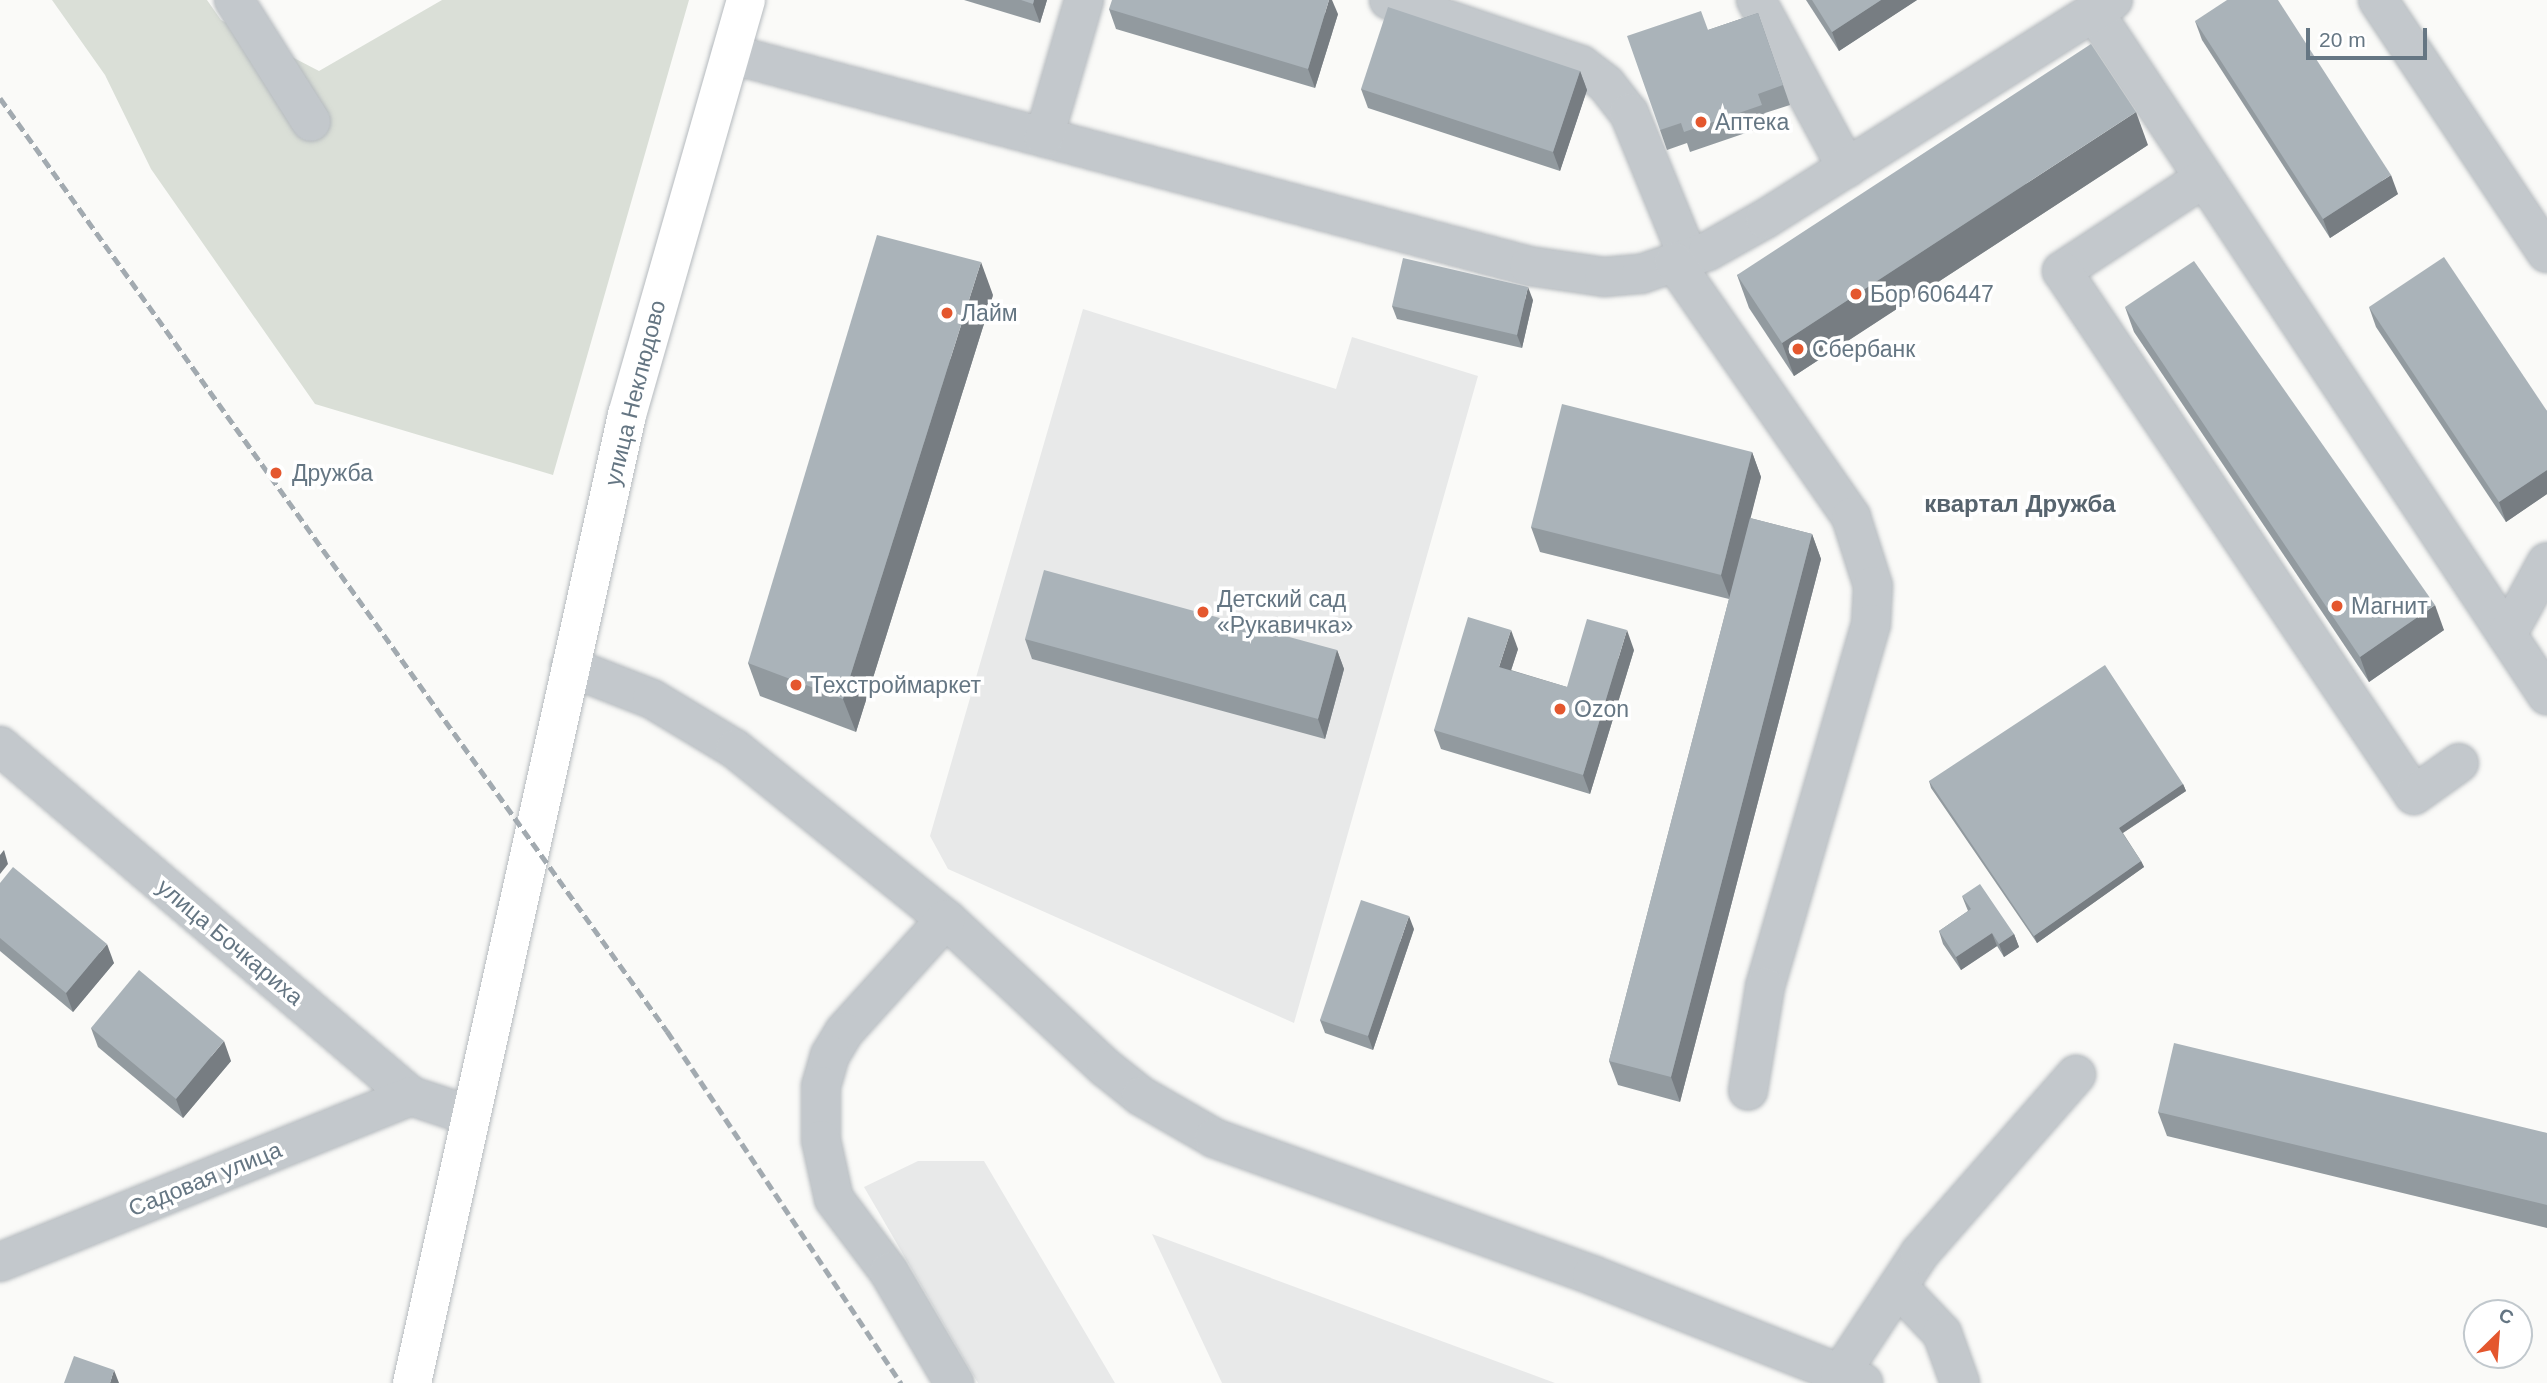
<!DOCTYPE html>
<html>
<head>
<meta charset="utf-8">
<style>
  body { margin:0 }
  #map { position:relative; width:2547px; height:1383px; overflow:hidden; background:#fafaf8; font-family:Helvetica,sans-serif }
  div>[style] { position:absolute }
  .built>* { inset:0; background:#e8e9e9 }
  .green>* { inset:0; background:#dadfd7 }
  .roads { filter:drop-shadow(0 0 2px #b5babe) drop-shadow(0 0 2px #b5babe) }
  .minor>* { height:38px; margin:-19px; padding:0 19px; transform-origin:19px; border-radius:19px; background:#c3c8cc }
  .major>* { height:38px; margin:-19px; padding:0 19px; transform-origin:19px; border-radius:19px; background:#fff }
  .rail>* { height:5px; margin-top:-2.5px; transform-origin:0; background:repeating-linear-gradient(90deg,#a2aab0 0 10px,transparent 0 15px) }
  .wall>* { inset:0; background:#929a9f }
  .shaded-wall>* { inset:0; background:#777d82 }
  .building>* { inset:0; background:#aab3b9 }
  .dots>* { width:19px; height:19px; translate:-50% -50%; box-sizing:border-box; border:4px solid #fff; border-radius:50% }
  span { translate:-50% -50%; white-space:nowrap; text-align:center; line-height:1.15; -webkit-text-stroke:7px #fff; paint-order:stroke }
  .poi-label { font-size:23px; color:#657683 }
  .left { translate:0 -50%; text-align:left }
  .street-label { font-size:23px; color:#657683 }
  .neighbourhood-label { font-size:24px; color:#57646e; font-weight:700 }
  .north { position:absolute; left:2463px; top:1299px; width:70px; height:70px; box-sizing:border-box; background:#fff; border:2px solid #c1c8cd; border-radius:50%; rotate:25deg; font-size:19px; font-weight:700; line-height:28px; text-align:center; color:#657683 }
  .north::after { content:''; display:block; margin:auto; width:24px; height:32px; background:#e4572e; clip-path:polygon(50% 0,100% 100%,50% 72%,0 100%) }
  .scale { position:absolute; left:2306px; top:28px; width:121px; height:32px; box-sizing:border-box; border:4px solid #657683; border-top:0; padding-left:9px; font-size:21px; line-height:24px; white-space:nowrap; color:#657683; -webkit-text-stroke:5px #fff; paint-order:stroke }
</style>
</head>
<body>
<div id="map">
  <div class="built">
    <div style="clip-path:polygon(1083px 309px,1336px 389px,1352px 337px,1478px 376px,1294px 1023px,948px 869px,930px 836px)"></div>
    <div style="clip-path:polygon(918px 1161px,984px 1161px,1115px 1383px,978px 1383px,864px 1187px)"></div>
    <div style="clip-path:polygon(1152px 1234px,1555px 1383px,1222px 1383px)"></div>
  </div>
  <div class="green">
    <div style="clip-path:polygon(52px 0,207px 0,221px 20px,319px 71px,442px 0,689px 0,553px 475px,315px 404px,151px 169px,105px 75px)"></div>
  </div>
  <div class="roads">
    <div class="minor">
      <div style="left:234px;top:0;width:144px;rotate:57.7deg"></div>
      <div style="left:1389px;top:0;width:203px;rotate:18.7deg"></div>
      <div style="left:1581px;top:65px;width:31px;rotate:37deg"></div>
      <div style="left:1606px;top:84px;width:37px;rotate:52deg"></div>
      <div style="left:1629px;top:113px;width:156px;rotate:67.7deg"></div>
      <div style="left:1756px;top:0;width:191px;rotate:61.6deg"></div>
      <div style="left:2378px;top:0;width:304px;rotate:56.3deg"></div>
      <div style="left:2094px;top:12px;width:820px;rotate:56.45deg"></div>
      <div style="left:730px;top:54px;width:827px;rotate:14.86deg"></div>
      <div style="left:1529px;top:266px;width:76px;rotate:8.3deg"></div>
      <div style="left:1604px;top:277px;width:37px;rotate:-5deg"></div>
      <div style="left:1641px;top:274px;width:71px;rotate:-18.9deg"></div>
      <div style="left:1708px;top:251px;width:65px;rotate:-29.3deg"></div>
      <div style="left:1765px;top:219px;width:411px;rotate:-32.2deg"></div>
      <div style="left:1044px;top:137px;width:143px;rotate:-73.7deg"></div>
      <div style="left:2204px;top:178px;width:170px;rotate:146.8deg"></div>
      <div style="left:2062px;top:271px;width:631px;rotate:56.11deg"></div>
      <div style="left:2414px;top:795px;width:55px;rotate:-35.4deg"></div>
      <div style="left:1674px;top:262px;width:310px;rotate:55.2deg"></div>
      <div style="left:1851px;top:517px;width:72px;rotate:72.3deg"></div>
      <div style="left:1873px;top:586px;width:38px;rotate:93deg"></div>
      <div style="left:1871px;top:624px;width:378px;rotate:106.3deg"></div>
      <div style="left:1765px;top:987px;width:105px;rotate:99.3deg"></div>
      <div style="left:2507px;top:635px;width:83px;rotate:-61.3deg"></div>
      <div style="left:570px;top:667px;width:88px;rotate:21.3deg"></div>
      <div style="left:652px;top:699px;width:97px;rotate:31.1deg"></div>
      <div style="left:735px;top:749px;width:271px;rotate:38.9deg"></div>
      <div style="left:946px;top:919px;width:219px;rotate:43deg"></div>
      <div style="left:1106px;top:1068px;width:45px;rotate:38.7deg"></div>
      <div style="left:1141px;top:1096px;width:84px;rotate:29.9deg"></div>
      <div style="left:1214px;top:1138px;width:402px;rotate:19.9deg"></div>
      <div style="left:1592px;top:1275px;width:292px;rotate:21.7deg"></div>
      <div style="left:0;top:746px;width:540px;rotate:40.42deg"></div>
      <div style="left:411px;top:1096px;width:63px;rotate:18.4deg"></div>
      <div style="left:946px;top:919px;width:152px;rotate:132.1deg"></div>
      <div style="left:844px;top:1032px;width:27px;rotate:121deg"></div>
      <div style="left:830px;top:1055px;width:32px;rotate:106deg"></div>
      <div style="left:821px;top:1086px;width:54px;rotate:90deg"></div>
      <div style="left:821px;top:1140px;width:60px;rotate:77.6deg"></div>
      <div style="left:834px;top:1199px;width:91px;rotate:53deg"></div>
      <div style="left:889px;top:1272px;width:129px;rotate:59.6deg"></div>
      <div style="left:0;top:1262px;width:443px;rotate:-22deg"></div>
      <div style="left:1898px;top:1287px;width:64px;rotate:46.3deg"></div>
      <div style="left:1942px;top:1333px;width:53px;rotate:70.2deg"></div>
      <div style="left:1840px;top:1374px;width:145px;rotate:-56.5deg"></div>
      <div style="left:1920px;top:1253px;width:237px;rotate:-48.8deg"></div>
    </div>
    <div class="major">
      <div style="left:412px;top:1383px;width:992px;rotate:-77.48deg"></div>
      <div style="left:627px;top:415px;width:432px;rotate:-74deg"></div>
    </div>
  </div>
  <div class="rail">
    <div style="left:0;top:98px;width:1147px;rotate:54.44deg"></div>
    <div style="left:667px;top:1031px;width:423px;rotate:56.4deg"></div>
  </div>
  <div class="wall">
    <div style="clip-path:polygon(964px 0,1047px 0,1040px 23px)"></div>
    <div style="clip-path:polygon(1806px 0,1917px 0,1839px 51px)"></div>
    <div style="clip-path:polygon(1109px 9px,1338px 14px,1315px 88px,1116px 29px)"></div>
    <div style="clip-path:polygon(1758px 13px,1790px 105px,1765px 113px,1769px 125px,1690px 152px,1687px 143px,1667px 150px,1660px 130px,1708px 30px)"></div>
    <div style="clip-path:polygon(2195px 21px,2398px 194px,2330px 238px,2202px 40px)"></div>
    <div style="clip-path:polygon(1580px 71px,1587px 90px,1560px 171px,1368px 108px,1361px 89px)"></div>
    <div style="clip-path:polygon(2148px 145px,1794px 376px,1749px 308px,1737px 275px)"></div>
    <div style="clip-path:polygon(993px 295px,856px 732px,760px 696px,748px 663px)"></div>
    <div style="clip-path:polygon(1533px 300px,1522px 348px,1397px 319px,1392px 306px)"></div>
    <div style="clip-path:polygon(2125px 307px,2444px 630px,2369px 682px,2134px 332px)"></div>
    <div style="clip-path:polygon(2369px 307px,2547px 411px,2547px 494px,2506px 522px,2376px 327px)"></div>
    <div style="clip-path:polygon(1752px 452px,1761px 477px,1750px 518px,1812px 534px,1821px 559px,1680px 1102px,1618px 1085px,1609px 1061px,1729px 599px,1540px 552px,1531px 527px)"></div>
    <div style="clip-path:polygon(1025px 639px,1337px 650px,1344px 669px,1325px 739px,1032px 659px)"></div>
    <div style="clip-path:polygon(1518px 649px,1511px 670px,1567px 687px,1634px 650px,1590px 794px,1441px 749px,1434px 730px)"></div>
    <div style="clip-path:polygon(1929px 781px,2183px 784px,2186px 791px,2123px 833px,2141px 861px,2144px 867px,2037px 943px,1931px 788px)"></div>
    <div style="clip-path:polygon(0 883px,114px 963px,73px 1012px,0 951px)"></div>
    <div style="clip-path:polygon(1962px 896px,2014px 934px,2019px 947px,2004px 957px,1997px 946px,1961px 970px,1943px 944px,1939px 931px,1968px 911px)"></div>
    <div style="clip-path:polygon(1414px 929px,1373px 1050px,1325px 1033px,1320px 1020px)"></div>
    <div style="clip-path:polygon(91px 1028px,231px 1061px,183px 1118px,98px 1047px)"></div>
    <div style="clip-path:polygon(2158px 1112px,2547px 1133px,2547px 1228px,2167px 1136px)"></div>
  </div>
  <div class="shaded-wall">
    <div style="clip-path:polygon(1034px 0,1047px 0,1040px 23px,1033px 4px)"></div>
    <div style="clip-path:polygon(1329px 0,1332px 0,1338px 14px,1315px 88px,1308px 69px)"></div>
    <div style="clip-path:polygon(1881px 0,1917px 0,1839px 51px,1832px 32px)"></div>
    <div style="clip-path:polygon(1580px 71px,1587px 90px,1560px 171px,1553px 152px)"></div>
    <div style="clip-path:polygon(2136px 112px,2148px 145px,1794px 376px,1782px 343px)"></div>
    <div style="clip-path:polygon(2391px 175px,2398px 194px,2330px 238px,2323px 219px)"></div>
    <div style="clip-path:polygon(981px 262px,993px 295px,856px 732px,843px 699px)"></div>
    <div style="clip-path:polygon(1528px 287px,1533px 300px,1522px 348px,1517px 335px)"></div>
    <div style="clip-path:polygon(1752px 452px,1761px 477px,1730px 599px,1721px 575px)"></div>
    <div style="clip-path:polygon(2547px 470px,2547px 494px,2506px 522px,2499px 502px)"></div>
    <div style="clip-path:polygon(1812px 534px,1821px 559px,1680px 1102px,1671px 1077px)"></div>
    <div style="clip-path:polygon(2435px 605px,2444px 630px,2369px 682px,2360px 657px)"></div>
    <div style="clip-path:polygon(1511px 630px,1518px 649px,1506px 686px,1499px 667px)"></div>
    <div style="clip-path:polygon(1627px 630px,1634px 650px,1590px 794px,1583px 775px)"></div>
    <div style="clip-path:polygon(1337px 650px,1344px 669px,1325px 739px,1318px 719px)"></div>
    <div style="clip-path:polygon(2183px 784px,2186px 791px,2121px 834px,2119px 828px)"></div>
    <div style="clip-path:polygon(4px 850px,8px 864px,0 874px,0 855px)"></div>
    <div style="clip-path:polygon(2141px 861px,2144px 867px,2037px 943px,2034px 936px)"></div>
    <div style="clip-path:polygon(1409px 916px,1414px 929px,1373px 1050px,1368px 1036px)"></div>
    <div style="clip-path:polygon(1992px 933px,1997px 946px,1961px 970px,1956px 957px)"></div>
    <div style="clip-path:polygon(2014px 934px,2019px 947px,2004px 957px,1999px 944px)"></div>
    <div style="clip-path:polygon(107px 944px,114px 963px,73px 1012px,66px 993px)"></div>
    <div style="clip-path:polygon(224px 1041px,231px 1061px,183px 1118px,176px 1099px)"></div>
    <div style="clip-path:polygon(114px 1370px,119px 1383px,110px 1383px)"></div>
  </div>
  <div class="building">
    <div style="clip-path:polygon(1021px 0,1034px 0,1033px 4px)"></div>
    <div style="clip-path:polygon(1112px 0,1329px 0,1308px 69px,1109px 9px)"></div>
    <div style="clip-path:polygon(1812px 0,1881px 0,1832px 32px)"></div>
    <div style="clip-path:polygon(2227px 0,2278px 0,2391px 175px,2323px 219px,2195px 21px)"></div>
    <div style="clip-path:polygon(1388px 7px,1580px 71px,1553px 152px,1361px 89px)"></div>
    <div style="clip-path:polygon(1701px 11px,1708px 30px,1758px 13px,1783px 85px,1758px 94px,1762px 105px,1684px 132px,1681px 123px,1660px 130px,1627px 36px)"></div>
    <div style="clip-path:polygon(2091px 44px,2136px 112px,1782px 343px,1737px 275px)"></div>
    <div style="clip-path:polygon(877px 235px,981px 262px,843px 699px,748px 663px)"></div>
    <div style="clip-path:polygon(2444px 257px,2547px 411px,2547px 470px,2499px 502px,2369px 307px)"></div>
    <div style="clip-path:polygon(1403px 258px,1528px 287px,1517px 335px,1392px 306px)"></div>
    <div style="clip-path:polygon(2194px 261px,2435px 605px,2360px 657px,2125px 307px)"></div>
    <div style="clip-path:polygon(1562px 404px,1752px 452px,1721px 575px,1531px 527px)"></div>
    <div style="clip-path:polygon(1750px 518px,1812px 534px,1671px 1077px,1609px 1061px)"></div>
    <div style="clip-path:polygon(1044px 570px,1337px 650px,1318px 719px,1025px 639px)"></div>
    <div style="clip-path:polygon(1468px 617px,1511px 630px,1499px 667px,1567px 687px,1587px 619px,1627px 630px,1583px 775px,1434px 730px)"></div>
    <div style="clip-path:polygon(2105px 665px,2183px 784px,2119px 828px,2141px 861px,2034px 936px,1929px 781px)"></div>
    <div style="clip-path:polygon(13px 867px,107px 944px,66px 993px,0 938px,0 883px)"></div>
    <div style="clip-path:polygon(1980px 884px,2014px 934px,1999px 944px,1992px 933px,1956px 957px,1939px 931px,1971px 909px,1962px 896px)"></div>
    <div style="clip-path:polygon(1361px 900px,1409px 916px,1368px 1036px,1320px 1020px)"></div>
    <div style="clip-path:polygon(139px 970px,224px 1041px,176px 1099px,91px 1028px)"></div>
    <div style="clip-path:polygon(2174px 1043px,2547px 1133px,2547px 1205px,2158px 1112px)"></div>
    <div style="clip-path:polygon(74px 1356px,114px 1370px,110px 1383px,64px 1383px)"></div>
  </div>
  <div class="dots">
    <div style="left:1701px;top:122px;background:#e4572e"></div>
    <div style="left:1856px;top:294px;background:#e4572e"></div>
    <div style="left:947px;top:313px;background:#e4572e"></div>
    <div style="left:1798px;top:349px;background:#e4572e"></div>
    <div style="left:276px;top:473px;background:#e4572e"></div>
    <div style="left:2337px;top:606px;background:#e4572e"></div>
    <div style="left:1203px;top:612px;background:#e4572e"></div>
    <div style="left:796px;top:685px;background:#e4572e"></div>
    <div style="left:1560px;top:709px;background:#e4572e"></div>
  </div>
  <div class="poi-label">
    <span class="left" style="left:1715px;top:122px">Аптека</span>
    <span class="left" style="left:1870px;top:294px">Бор 606447</span>
    <span class="left" style="left:961px;top:313px">Лайм</span>
    <span class="left" style="left:1812px;top:349px">Сбербанк</span>
    <span class="left" style="left:292px;top:473px">Дружба</span>
    <span class="left" style="left:1217px;top:612px">Детский сад<br>«Рукавичка»</span>
    <span class="left" style="left:2351px;top:606px">Магнит</span>
    <span class="left" style="left:810px;top:685px">Техстроймаркет</span>
    <span class="left" style="left:1574px;top:709px">Ozon</span>
  </div>
  <div class="street-label">
    <span style="left:635px;top:393px;rotate:-76deg">улица Неклюдово</span>
    <span style="left:230px;top:942px;rotate:40deg">улица Бочкариха</span>
    <span style="left:205px;top:1179px;rotate:-22deg">Садовая улица</span>
  </div>
  <div class="neighbourhood-label">
    <span style="left:2020px;top:504px">квартал Дружба</span>
  </div>
  <div class="north">С</div>
  <div class="scale">20 m</div>
</div>
</body>
</html>
